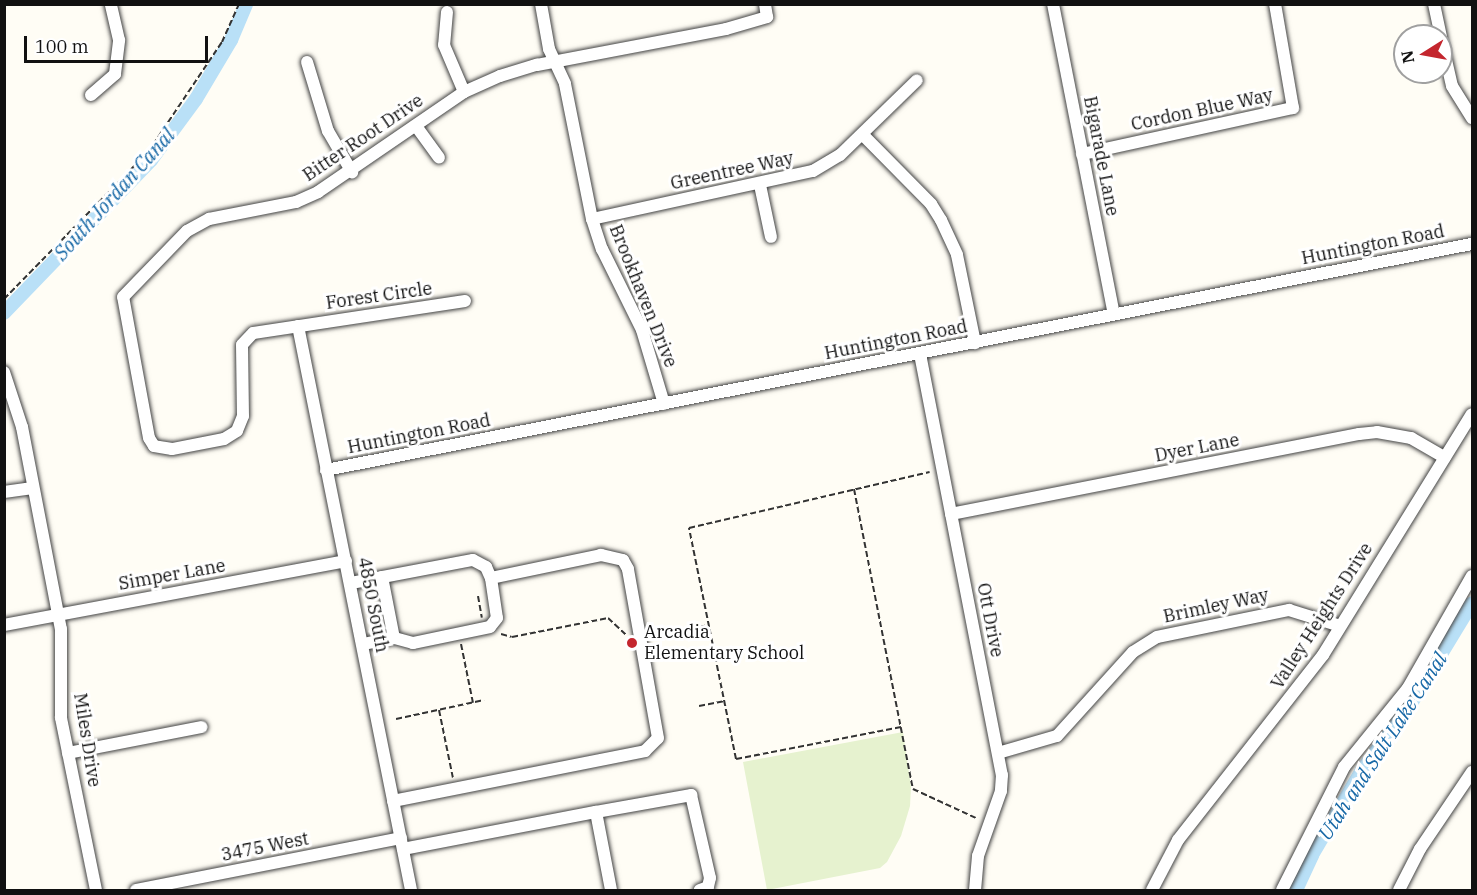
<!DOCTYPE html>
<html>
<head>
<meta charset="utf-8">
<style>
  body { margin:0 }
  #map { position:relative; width:1477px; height:895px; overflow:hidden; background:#fffdf5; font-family:"IBM Plex Serif",serif }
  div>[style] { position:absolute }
  .pitch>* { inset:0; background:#e6f2cf }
  .canal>* { height:14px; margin:-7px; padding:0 7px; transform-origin:7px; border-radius:7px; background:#b9e0f7 }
  .path>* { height:2px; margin-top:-1px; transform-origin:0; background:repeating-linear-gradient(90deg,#333 0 6px,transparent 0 9px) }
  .roads { filter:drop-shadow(0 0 2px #444) drop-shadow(0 0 2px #444) }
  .minor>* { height:12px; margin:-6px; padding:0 6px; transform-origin:6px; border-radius:6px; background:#fff }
  .dots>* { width:16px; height:16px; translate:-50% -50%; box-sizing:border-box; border:3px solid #fff; border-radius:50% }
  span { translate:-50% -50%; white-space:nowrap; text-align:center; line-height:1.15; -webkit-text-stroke:6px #fff; paint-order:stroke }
  .street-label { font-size:18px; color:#111 }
  .poi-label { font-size:18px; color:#111 }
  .left { translate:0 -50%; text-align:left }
  .water-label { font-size:20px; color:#1768a6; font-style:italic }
  .frame { position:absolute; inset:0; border:6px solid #111; pointer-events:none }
  .north { position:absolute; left:1393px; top:24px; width:60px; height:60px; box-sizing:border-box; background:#fff; border:2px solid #a0a0a0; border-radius:50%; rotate:259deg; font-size:16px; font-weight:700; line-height:24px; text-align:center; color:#111 }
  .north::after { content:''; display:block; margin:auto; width:21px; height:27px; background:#c4262e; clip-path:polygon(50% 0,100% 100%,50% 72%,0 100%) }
  .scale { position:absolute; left:24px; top:36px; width:184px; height:27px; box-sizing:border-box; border:3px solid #111; border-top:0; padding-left:8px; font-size:18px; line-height:21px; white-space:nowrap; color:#111; -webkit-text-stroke:4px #fff; paint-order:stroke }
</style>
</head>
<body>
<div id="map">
  <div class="pitch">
    <div style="clip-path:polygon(903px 732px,911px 787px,910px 806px,901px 836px,887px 862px,880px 868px,767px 890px,743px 762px)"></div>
  </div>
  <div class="canal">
    <div style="left:4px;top:313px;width:212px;rotate:-46.1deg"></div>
    <div style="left:151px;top:160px;width:76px;rotate:-53.6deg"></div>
    <div style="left:196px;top:99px;width:69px;rotate:-59.3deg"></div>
    <div style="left:231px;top:40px;width:39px;rotate:-67deg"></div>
    <div style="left:1296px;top:890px;width:38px;rotate:-65deg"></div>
    <div style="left:1312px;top:855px;width:99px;rotate:-59.5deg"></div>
    <div style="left:1362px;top:770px;width:75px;rotate:-53.1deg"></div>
    <div style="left:1407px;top:710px;width:125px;rotate:-58.7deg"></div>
  </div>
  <div class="path">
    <div style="left:4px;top:299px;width:206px;rotate:-45.6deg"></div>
    <div style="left:148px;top:152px;width:133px;rotate:-56.1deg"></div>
    <div style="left:222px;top:42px;width:42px;rotate:-65.9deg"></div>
    <div style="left:854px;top:489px;width:306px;rotate:78.9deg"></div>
    <div style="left:913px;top:789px;width:69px;rotate:24.7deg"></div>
    <div style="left:478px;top:596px;width:22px;rotate:80deg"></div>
    <div style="left:682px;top:631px;width:27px;rotate:-13deg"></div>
    <div style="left:501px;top:634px;width:11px;rotate:15deg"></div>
    <div style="left:512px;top:637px;width:98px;rotate:-11.2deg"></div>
    <div style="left:608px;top:618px;width:26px;rotate:43deg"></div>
    <div style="left:461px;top:644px;width:60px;rotate:78.5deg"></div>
    <div style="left:699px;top:706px;width:25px;rotate:-11deg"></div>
    <div style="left:439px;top:710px;width:69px;rotate:78.4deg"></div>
    <div style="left:396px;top:719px;width:90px;rotate:-12.2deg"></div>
    <div style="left:901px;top:727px;width:168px;rotate:169deg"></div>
    <div style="left:736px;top:759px;width:236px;rotate:-101.5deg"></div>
    <div style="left:689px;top:528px;width:247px;rotate:-13.1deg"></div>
  </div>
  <div class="roads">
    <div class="minor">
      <div style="left:541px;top:4px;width:46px;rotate:79.9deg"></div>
      <div style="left:549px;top:49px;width:38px;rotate:65deg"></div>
      <div style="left:565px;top:84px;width:138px;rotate:78.7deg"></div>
      <div style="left:592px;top:219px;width:32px;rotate:72deg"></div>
      <div style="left:602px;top:249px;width:90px;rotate:63.7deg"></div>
      <div style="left:642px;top:330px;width:77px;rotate:73.4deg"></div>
      <div style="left:1053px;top:4px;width:316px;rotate:78.9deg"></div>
      <div style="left:1434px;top:4px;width:33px;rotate:78deg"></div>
      <div style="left:447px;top:12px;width:33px;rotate:95deg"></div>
      <div style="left:444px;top:45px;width:51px;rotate:66.9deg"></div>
      <div style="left:1441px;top:38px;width:49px;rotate:77.1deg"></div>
      <div style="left:1452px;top:86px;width:38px;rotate:58deg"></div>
      <div style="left:307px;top:62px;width:72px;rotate:73.1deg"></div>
      <div style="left:328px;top:131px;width:48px;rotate:59.7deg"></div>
      <div style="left:91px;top:95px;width:32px;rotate:-41deg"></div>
      <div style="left:115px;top:74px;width:34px;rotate:-83deg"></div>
      <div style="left:119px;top:40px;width:37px;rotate:-103deg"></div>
      <div style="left:416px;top:126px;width:39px;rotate:54deg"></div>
      <div style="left:863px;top:135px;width:97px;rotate:45.4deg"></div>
      <div style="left:931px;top:204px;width:19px;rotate:58deg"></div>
      <div style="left:941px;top:220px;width:38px;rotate:65deg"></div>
      <div style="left:957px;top:255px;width:90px;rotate:78.4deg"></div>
      <div style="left:1082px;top:154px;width:216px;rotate:-12.3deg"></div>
      <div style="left:1293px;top:108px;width:106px;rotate:-99.8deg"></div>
      <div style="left:760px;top:185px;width:53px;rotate:78.1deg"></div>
      <div style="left:592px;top:219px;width:226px;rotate:-12.3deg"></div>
      <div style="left:813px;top:171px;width:31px;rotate:-31deg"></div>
      <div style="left:840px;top:155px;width:107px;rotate:-44.2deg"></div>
      <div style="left:465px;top:301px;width:214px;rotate:171.4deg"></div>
      <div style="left:253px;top:333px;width:16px;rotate:133deg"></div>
      <div style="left:242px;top:345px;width:71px;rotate:89.2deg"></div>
      <div style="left:243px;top:416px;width:16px;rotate:112deg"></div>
      <div style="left:237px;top:431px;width:15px;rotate:148deg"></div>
      <div style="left:224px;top:439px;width:53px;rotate:169.1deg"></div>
      <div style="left:172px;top:449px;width:18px;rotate:-171deg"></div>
      <div style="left:154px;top:446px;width:9px;rotate:-122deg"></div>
      <div style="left:149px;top:438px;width:143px;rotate:-100.4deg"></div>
      <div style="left:123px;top:297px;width:92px;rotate:-45.9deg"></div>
      <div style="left:187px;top:231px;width:25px;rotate:-29deg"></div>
      <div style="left:209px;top:219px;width:89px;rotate:-11.1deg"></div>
      <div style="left:296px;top:202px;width:24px;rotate:-24deg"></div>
      <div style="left:318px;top:192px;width:177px;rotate:-34.4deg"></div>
      <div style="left:464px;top:92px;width:39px;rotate:-24deg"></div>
      <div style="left:500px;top:76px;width:39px;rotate:-17deg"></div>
      <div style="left:537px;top:65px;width:192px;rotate:-10.8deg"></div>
      <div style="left:726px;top:29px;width:43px;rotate:-16.3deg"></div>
      <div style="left:767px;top:17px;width:13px;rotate:-99deg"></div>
      <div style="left:298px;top:326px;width:575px;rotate:78.67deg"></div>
      <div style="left:920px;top:354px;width:429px;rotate:79deg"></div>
      <div style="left:1002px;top:775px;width:16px;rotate:94deg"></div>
      <div style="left:1001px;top:791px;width:69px;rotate:109.5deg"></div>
      <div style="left:978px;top:856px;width:34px;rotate:95deg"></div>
      <div style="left:4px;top:372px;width:58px;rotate:71.9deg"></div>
      <div style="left:22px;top:427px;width:206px;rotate:79.1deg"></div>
      <div style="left:61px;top:629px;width:89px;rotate:90deg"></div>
      <div style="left:61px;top:718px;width:176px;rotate:78.5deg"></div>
      <div style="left:326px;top:470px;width:1168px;rotate:-11.16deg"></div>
      <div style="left:4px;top:492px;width:29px;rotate:-8deg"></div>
      <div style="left:951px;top:514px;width:416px;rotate:-11.1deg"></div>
      <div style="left:1359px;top:434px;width:18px;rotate:-6deg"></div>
      <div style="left:1377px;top:432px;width:35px;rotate:10deg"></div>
      <div style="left:1411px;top:438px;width:39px;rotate:30deg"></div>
      <div style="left:382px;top:577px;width:62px;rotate:78.9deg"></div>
      <div style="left:351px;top:583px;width:124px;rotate:-10.7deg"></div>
      <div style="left:473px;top:560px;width:15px;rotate:28deg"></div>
      <div style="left:486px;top:567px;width:12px;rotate:66deg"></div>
      <div style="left:491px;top:578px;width:40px;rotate:81.5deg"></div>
      <div style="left:497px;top:618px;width:11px;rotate:128deg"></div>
      <div style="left:490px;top:627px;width:79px;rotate:168.3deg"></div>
      <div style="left:413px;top:643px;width:20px;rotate:-165deg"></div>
      <div style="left:394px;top:638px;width:32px;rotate:169deg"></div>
      <div style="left:4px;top:625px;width:348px;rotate:-10.6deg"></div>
      <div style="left:68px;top:753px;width:136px;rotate:-11deg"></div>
      <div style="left:998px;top:753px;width:61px;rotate:-16.1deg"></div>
      <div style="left:1057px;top:736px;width:113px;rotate:-47.9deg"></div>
      <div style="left:1133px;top:652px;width:28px;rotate:-32deg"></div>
      <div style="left:1157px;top:637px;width:135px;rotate:-11.6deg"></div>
      <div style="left:1289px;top:610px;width:53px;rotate:17.4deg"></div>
      <div style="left:393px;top:801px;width:257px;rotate:-11.2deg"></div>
      <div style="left:645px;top:751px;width:18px;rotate:-45deg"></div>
      <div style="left:658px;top:738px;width:172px;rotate:-100.1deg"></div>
      <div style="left:628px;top:569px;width:10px;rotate:-119deg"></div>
      <div style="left:623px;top:560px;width:23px;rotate:-167deg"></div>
      <div style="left:601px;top:555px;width:112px;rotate:168.2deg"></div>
      <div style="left:596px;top:812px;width:97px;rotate:-10.1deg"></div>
      <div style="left:691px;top:795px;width:85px;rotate:77.1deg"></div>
      <div style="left:710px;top:878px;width:9px;rotate:103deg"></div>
      <div style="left:708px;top:887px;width:9px;rotate:159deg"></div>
      <div style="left:403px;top:849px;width:197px;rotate:-10.9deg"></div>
      <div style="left:596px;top:812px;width:79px;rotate:79.1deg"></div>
      <div style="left:136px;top:890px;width:270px;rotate:-11.1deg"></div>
      <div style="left:1152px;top:890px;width:56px;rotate:-62.5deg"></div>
      <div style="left:1178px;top:840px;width:235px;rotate:-51.9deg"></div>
      <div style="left:1323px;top:655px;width:283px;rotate:-58.3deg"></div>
      <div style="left:1282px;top:890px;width:138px;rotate:-63.2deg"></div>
      <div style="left:1344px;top:767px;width:102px;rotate:-51deg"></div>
      <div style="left:1408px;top:688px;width:129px;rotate:-60.3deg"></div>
      <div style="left:1399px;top:890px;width:46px;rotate:-62.9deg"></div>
      <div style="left:1420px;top:849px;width:93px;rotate:-56deg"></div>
    </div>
  </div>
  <div class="dots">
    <div style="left:632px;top:643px;background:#c4262e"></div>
  </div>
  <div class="street-label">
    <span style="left:1202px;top:110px;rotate:-12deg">Cordon Blue Way</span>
    <span style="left:363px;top:138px;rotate:-34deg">Bitter Root Drive</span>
    <span style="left:1101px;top:156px;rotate:79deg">Bigarade Lane</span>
    <span style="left:732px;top:171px;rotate:-12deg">Greentree Way</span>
    <span style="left:1373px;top:245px;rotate:-11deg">Huntington Road</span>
    <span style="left:379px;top:296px;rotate:-8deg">Forest Circle</span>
    <span style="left:643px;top:296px;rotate:68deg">Brookhaven Drive</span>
    <span style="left:896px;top:340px;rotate:-11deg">Huntington Road</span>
    <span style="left:419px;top:434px;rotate:-11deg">Huntington Road</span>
    <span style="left:1197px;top:448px;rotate:-11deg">Dyer Lane</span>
    <span style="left:172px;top:575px;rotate:-10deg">Simper Lane</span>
    <span style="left:373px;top:605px;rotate:79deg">4850 South</span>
    <span style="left:1216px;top:606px;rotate:-12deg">Brimley Way</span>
    <span style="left:1322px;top:616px;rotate:-57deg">Valley Heights Drive</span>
    <span style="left:990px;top:620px;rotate:79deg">Ott Drive</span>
    <span style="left:87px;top:740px;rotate:81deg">Miles Drive</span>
    <span style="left:265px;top:847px;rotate:-11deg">3475 West</span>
  </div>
  <div class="poi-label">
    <span class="left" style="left:644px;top:643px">Arcadia<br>Elementary School</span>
  </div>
  <div class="water-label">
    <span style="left:114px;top:194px;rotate:-48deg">South Jordan Canal</span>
    <span style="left:1382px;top:746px;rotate:-57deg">Utah and Salt Lake Canal</span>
  </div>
  <div class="frame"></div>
  <div class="north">N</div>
  <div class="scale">100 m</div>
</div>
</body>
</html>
